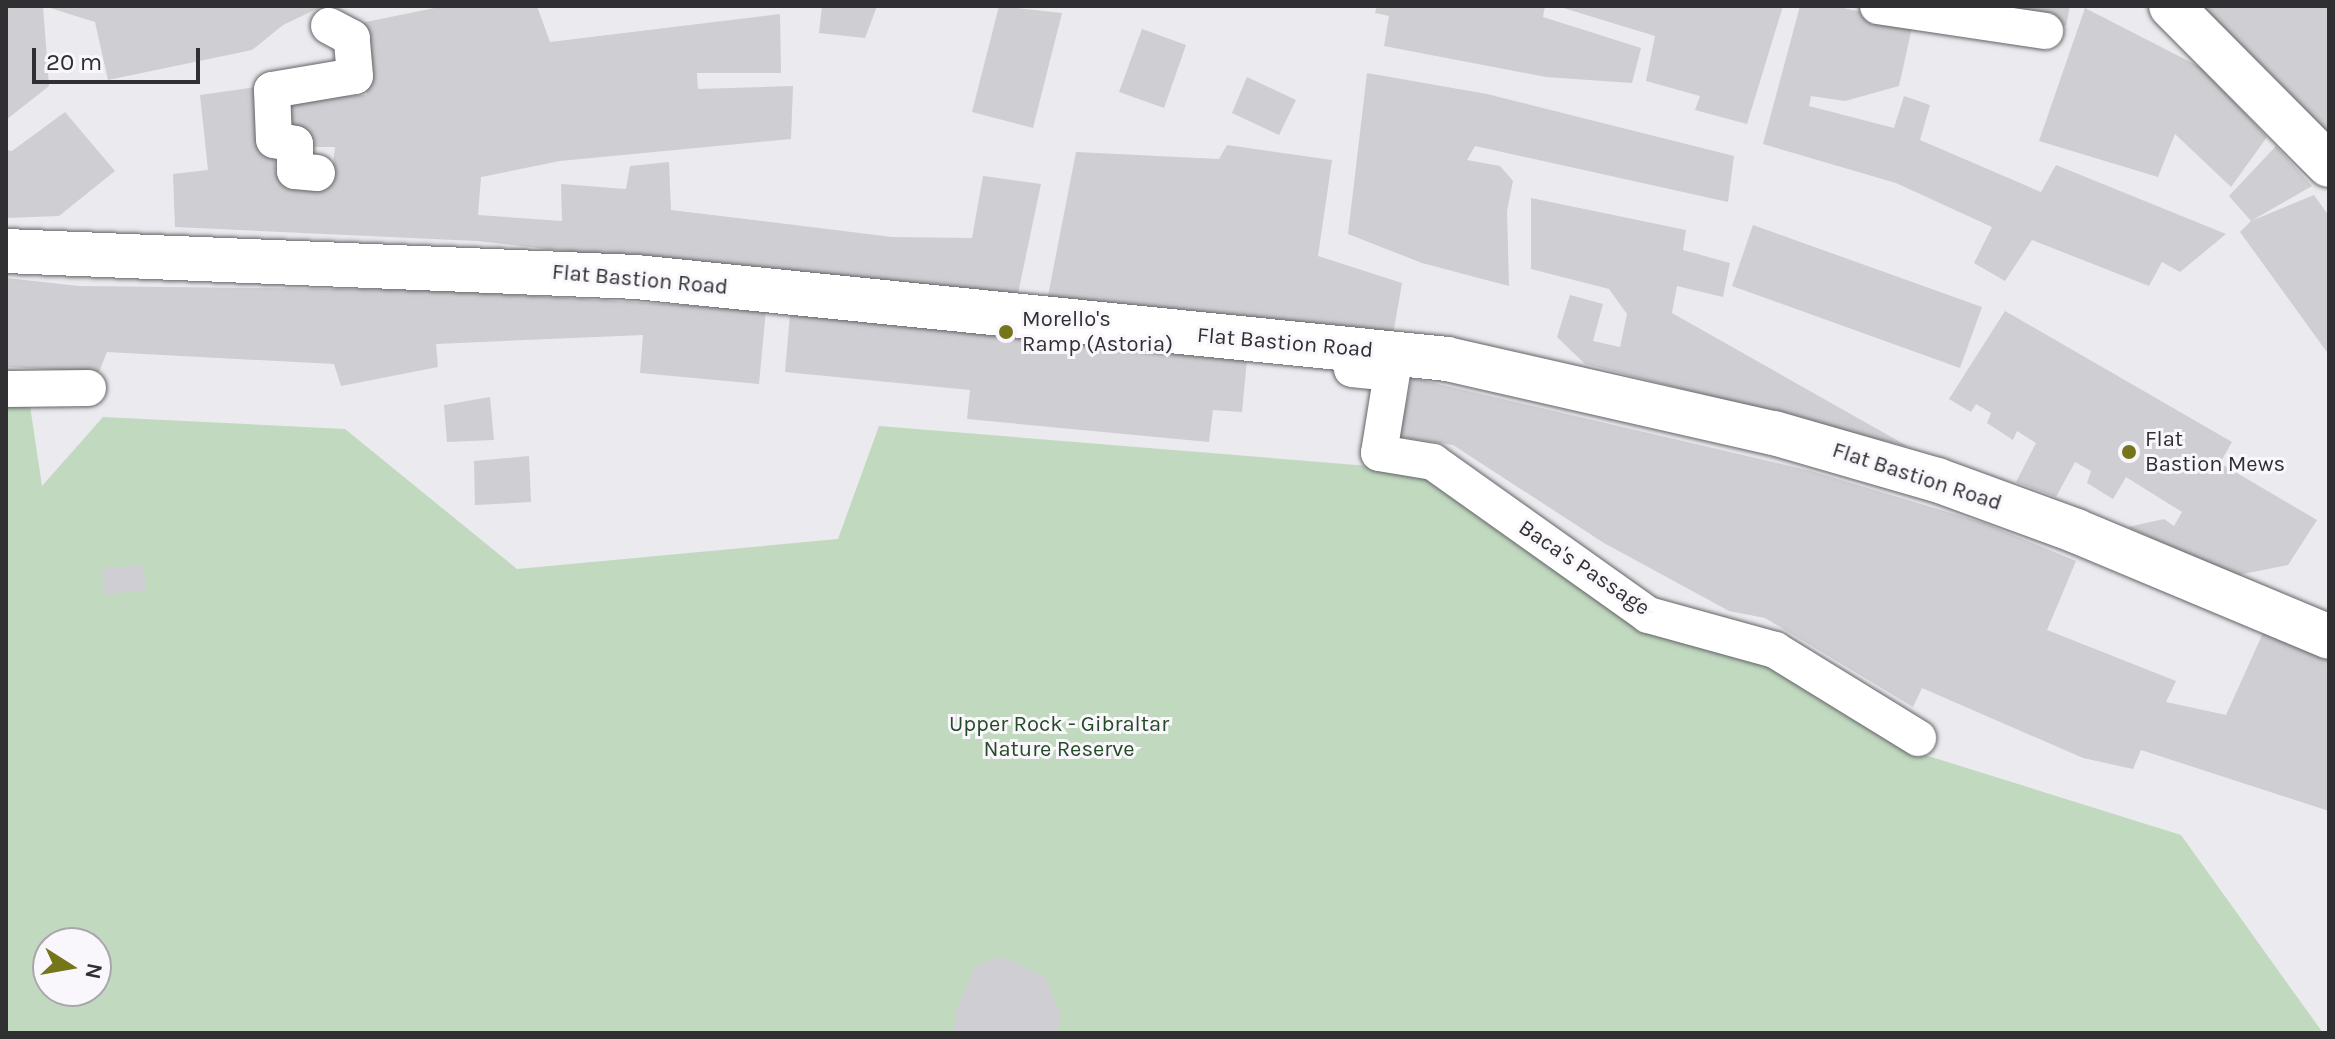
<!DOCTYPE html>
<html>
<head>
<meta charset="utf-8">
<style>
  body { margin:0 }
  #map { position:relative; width:2335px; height:1039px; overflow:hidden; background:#ebeaee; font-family:Karla,sans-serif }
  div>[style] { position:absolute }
  .green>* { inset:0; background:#c0d9bf }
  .building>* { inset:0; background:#cfced2 }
  .roads { filter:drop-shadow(0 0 2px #646367) drop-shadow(0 0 2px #646367) }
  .pedestrian>* { height:36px; margin:-18px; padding:0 18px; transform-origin:18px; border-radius:18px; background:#fff }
  .minor>* { height:44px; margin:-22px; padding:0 22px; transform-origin:22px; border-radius:22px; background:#fff }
  .tertiary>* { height:44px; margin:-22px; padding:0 22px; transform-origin:22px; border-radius:22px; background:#fff }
  .dots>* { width:22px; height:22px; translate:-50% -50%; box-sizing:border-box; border:4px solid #f9f7fc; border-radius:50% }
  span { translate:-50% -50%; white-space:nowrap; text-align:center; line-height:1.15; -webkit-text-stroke:6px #f9f7fc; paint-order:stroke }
  .street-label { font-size:22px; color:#302f31 }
  .poi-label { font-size:22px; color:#302f31 }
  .left { translate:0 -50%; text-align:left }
  .park-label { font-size:22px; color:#254b26 }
  .frame { position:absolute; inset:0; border:8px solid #302f31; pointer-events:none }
  .north { position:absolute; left:32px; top:927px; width:80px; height:80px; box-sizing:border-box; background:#f9f7fc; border:2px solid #a9a7ab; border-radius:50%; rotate:101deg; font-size:22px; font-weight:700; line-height:32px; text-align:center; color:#302f31 }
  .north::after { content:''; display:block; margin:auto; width:28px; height:36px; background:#75751a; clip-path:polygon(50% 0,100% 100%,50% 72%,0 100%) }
  .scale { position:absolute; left:32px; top:48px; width:168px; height:36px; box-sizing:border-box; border:4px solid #302f31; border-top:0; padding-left:10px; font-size:24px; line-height:28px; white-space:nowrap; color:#302f31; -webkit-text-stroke:6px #f9f7fc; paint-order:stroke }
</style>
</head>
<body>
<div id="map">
  <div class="green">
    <div style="clip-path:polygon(evenodd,30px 406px,42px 486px,103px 417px,345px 429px,517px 569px,838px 539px,879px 426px,1430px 471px,1640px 627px,1765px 660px,1909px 750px,2181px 835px,2323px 1033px,6px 1033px,6px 407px,30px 406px,48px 943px,96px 943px,96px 991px,48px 991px,48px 943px)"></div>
  </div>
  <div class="building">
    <div style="clip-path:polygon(6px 6px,43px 6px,49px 86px,6px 120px)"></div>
    <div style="clip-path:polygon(323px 6px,283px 25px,252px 50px,108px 80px,95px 22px,47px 7px)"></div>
    <div style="clip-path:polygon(444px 6px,537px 6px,550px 42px,780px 14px,781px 73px,697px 73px,698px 89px,793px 86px,791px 139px,560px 161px,481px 177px,478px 215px,562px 221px,561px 184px,626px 189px,630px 166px,669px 162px,671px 210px,892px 237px,972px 238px,983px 176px,1041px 184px,1016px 303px,477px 241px,175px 227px,173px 174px,208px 170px,200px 95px,263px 86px,276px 173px,283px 183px,331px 184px,335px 147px,302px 147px,284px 130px,283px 99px,367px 95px,361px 23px)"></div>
    <div style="clip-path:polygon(822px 6px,877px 6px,865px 38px,819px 33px)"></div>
    <div style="clip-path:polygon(999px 6px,1062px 13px,1033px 128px,972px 112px)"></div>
    <div style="clip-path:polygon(1377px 6px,1545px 6px,1543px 17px,1641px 48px,1632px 83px,1546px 77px,1384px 46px,1389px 16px,1375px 13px)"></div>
    <div style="clip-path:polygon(1557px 6px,1783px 6px,1747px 124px,1695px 110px,1700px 96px,1646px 81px,1655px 36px)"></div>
    <div style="clip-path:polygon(1800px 6px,1834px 6px,1913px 23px,1899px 86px,1845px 101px,1811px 96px,1809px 106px,1894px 128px,1904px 96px,1930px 105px,1920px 140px,2041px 192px,2056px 165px,2226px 234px,2180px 272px,2162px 262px,2149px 286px,2032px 240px,2005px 281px,1974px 263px,1992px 227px,1896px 183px,1763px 144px)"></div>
    <div style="clip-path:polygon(1974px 6px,2070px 6px,2066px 26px)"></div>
    <div style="clip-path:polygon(2206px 6px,2329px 6px,2329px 141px,2205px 23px)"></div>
    <div style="clip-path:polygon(2085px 8px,2202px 68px,2267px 137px,2231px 187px,2175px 134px,2158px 177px,2039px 141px)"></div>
    <div style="clip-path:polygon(1142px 29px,1186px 45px,1164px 108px,1119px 92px)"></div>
    <div style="clip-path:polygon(1367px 73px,1487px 94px,1734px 156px,1728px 202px,1475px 146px,1467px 160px,1500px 166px,1513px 181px,1507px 211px,1509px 286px,1422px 263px,1348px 234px)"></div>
    <div style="clip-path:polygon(1247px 77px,1296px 100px,1279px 135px,1232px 113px)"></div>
    <div style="clip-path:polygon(65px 112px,115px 171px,59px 216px,6px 218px,6px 150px,12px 151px)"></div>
    <div style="clip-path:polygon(1227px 145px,1332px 160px,1318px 256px,1402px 283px,1392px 340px,1047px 301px,1076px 152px,1219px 159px)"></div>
    <div style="clip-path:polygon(2276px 146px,2312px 186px,2251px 221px,2229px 196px)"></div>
    <div style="clip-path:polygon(2314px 195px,2329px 216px,2329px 355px,2240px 232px,2251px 221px)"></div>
    <div style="clip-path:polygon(1531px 198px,1686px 230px,1683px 250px,1730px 263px,1723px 297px,1677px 286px,1672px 313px,1909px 447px,1585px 364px,1557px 337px,1570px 295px,1603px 304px,1593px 341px,1620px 347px,1627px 314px,1609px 289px,1531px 269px)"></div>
    <div style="clip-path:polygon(1753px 225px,1982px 307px,1960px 368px,1732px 286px)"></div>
    <div style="clip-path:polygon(6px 278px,79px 286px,432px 290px,766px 310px,759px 384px,640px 373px,643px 335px,436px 344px,438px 367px,341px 386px,334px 364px,107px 352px,99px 372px,6px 367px)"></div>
    <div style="clip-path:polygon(2005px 311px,2232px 442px,2220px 463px,2317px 520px,2288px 565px,2233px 576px,2128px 527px,2164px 519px,2174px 526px,2182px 512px,2126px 477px,2113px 499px,2087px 483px,2091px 471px,2075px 462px,2056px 497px,2016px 482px,2036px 443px,2017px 431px,2013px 440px,1987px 423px,1991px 413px,1976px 404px,1971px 412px,1949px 399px)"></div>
    <div style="clip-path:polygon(790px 314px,1247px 359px,1242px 412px,1213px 410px,1209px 442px,967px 419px,970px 390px,785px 372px)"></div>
    <div style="clip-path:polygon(1412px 378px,1811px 471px,1984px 523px,2076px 561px,2047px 630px,2176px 681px,2166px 702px,2226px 715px,2263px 633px,2329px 660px,2329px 811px,2141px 750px,2133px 769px,2083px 758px,1922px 688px,1913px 707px,1765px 618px,1729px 611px,1604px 543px,1453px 445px,1399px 437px)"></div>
    <div style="clip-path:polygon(490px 397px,494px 440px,447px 442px,444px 405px)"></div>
    <div style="clip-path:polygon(529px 456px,531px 502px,475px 505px,474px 461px)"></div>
    <div style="clip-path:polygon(144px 565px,146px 590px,104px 594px,101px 569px)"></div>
    <div style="clip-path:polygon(1003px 957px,1046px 977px,1061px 1015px,1057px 1033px,953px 1033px,957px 1008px,976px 965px)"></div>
  </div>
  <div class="roads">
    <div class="pedestrian">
      <div style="left:1878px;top:6px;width:169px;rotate:8.5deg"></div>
      <div style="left:317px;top:173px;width:22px;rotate:-175deg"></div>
      <div style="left:295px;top:171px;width:27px;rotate:-90deg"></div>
      <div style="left:295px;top:144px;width:21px;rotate:-169deg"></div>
      <div style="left:274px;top:140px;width:50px;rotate:-92.3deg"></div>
      <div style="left:272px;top:90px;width:84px;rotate:-9.6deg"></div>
      <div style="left:355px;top:76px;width:38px;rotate:-95deg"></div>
      <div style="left:352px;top:38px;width:26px;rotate:-152deg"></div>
      <div style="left:1354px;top:363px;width:6px;rotate:108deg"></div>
      <div style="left:1352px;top:369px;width:40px;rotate:5.7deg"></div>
      <div style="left:1392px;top:373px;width:81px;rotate:99.2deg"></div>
      <div style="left:1379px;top:453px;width:55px;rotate:9.5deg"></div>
      <div style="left:1433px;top:462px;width:264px;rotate:35.4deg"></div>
      <div style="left:1648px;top:615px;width:132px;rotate:15.4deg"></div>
      <div style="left:1775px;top:650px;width:168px;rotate:31.6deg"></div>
      <div style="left:6px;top:389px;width:82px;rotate:-0.7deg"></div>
    </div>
    <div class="minor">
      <div style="left:6px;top:251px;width:631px;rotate:2.36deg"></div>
      <div style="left:636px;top:277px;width:815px;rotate:5.77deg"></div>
      <div style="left:1447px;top:359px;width:335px;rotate:12.8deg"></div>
      <div style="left:1774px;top:433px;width:170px;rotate:16.1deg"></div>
      <div style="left:1937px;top:480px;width:148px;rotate:20.1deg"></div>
      <div style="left:2076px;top:531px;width:274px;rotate:22.7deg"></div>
    </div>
    <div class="tertiary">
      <div style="left:2171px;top:6px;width:224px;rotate:45.2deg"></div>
    </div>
  </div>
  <div class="dots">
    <div style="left:1006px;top:332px;background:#75751a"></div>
    <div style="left:2129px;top:452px;background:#75751a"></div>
  </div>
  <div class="street-label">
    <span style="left:640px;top:280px;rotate:5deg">Flat Bastion Road</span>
    <span style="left:1285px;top:343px;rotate:5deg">Flat Bastion Road</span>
    <span style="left:1917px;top:477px;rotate:18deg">Flat Bastion Road</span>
    <span style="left:1584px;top:568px;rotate:34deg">Baca's Passage</span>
  </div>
  <div class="poi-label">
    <span class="left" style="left:1022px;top:332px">Morello's<br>Ramp (Astoria)</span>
    <span class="left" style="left:2145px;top:452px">Flat<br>Bastion Mews</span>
  </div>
  <div class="park-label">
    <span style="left:1059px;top:737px">Upper Rock - Gibraltar<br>Nature Reserve</span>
  </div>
  <div class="frame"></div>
  <div class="north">N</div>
  <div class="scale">20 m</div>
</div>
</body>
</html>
